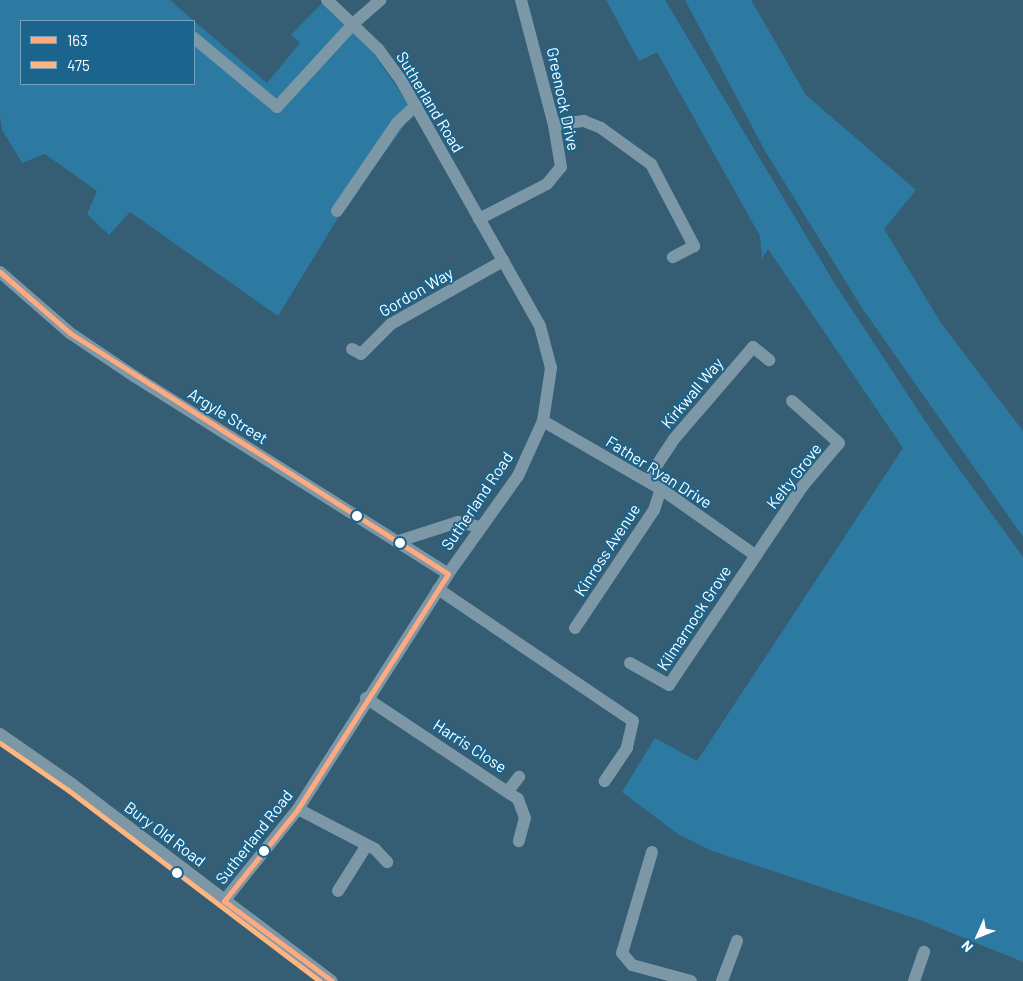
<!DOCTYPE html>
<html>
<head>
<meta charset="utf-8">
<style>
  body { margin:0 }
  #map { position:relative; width:1023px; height:981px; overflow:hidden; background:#355d73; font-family:Barlow,sans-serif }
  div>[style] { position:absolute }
  .green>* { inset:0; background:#2c7aa2 }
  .minor>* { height:12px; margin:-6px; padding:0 6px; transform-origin:6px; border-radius:6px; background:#7c98a7 }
  .bus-1>* { height:5px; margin:-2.5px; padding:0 2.5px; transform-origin:2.5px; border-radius:2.5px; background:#ffa980 }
  .bus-2>* { height:5px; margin:-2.5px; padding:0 2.5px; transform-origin:2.5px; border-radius:2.5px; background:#ffb580 }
  .dots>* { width:14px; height:14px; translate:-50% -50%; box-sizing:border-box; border:2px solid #1b648d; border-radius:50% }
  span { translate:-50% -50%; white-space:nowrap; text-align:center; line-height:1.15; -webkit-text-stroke:4px #1b648d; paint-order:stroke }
  .street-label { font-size:16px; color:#fff }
  .legend { position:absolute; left:20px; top:20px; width:175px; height:65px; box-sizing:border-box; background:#1b648d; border:1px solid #76a2bb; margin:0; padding:6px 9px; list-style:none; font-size:15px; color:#fff }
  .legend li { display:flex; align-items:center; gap:10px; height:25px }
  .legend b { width:25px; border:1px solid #76a2bb }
  .north { position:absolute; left:953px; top:911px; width:50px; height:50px; -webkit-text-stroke:4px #1b648d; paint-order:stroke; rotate:226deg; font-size:14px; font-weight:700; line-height:20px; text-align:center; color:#fff }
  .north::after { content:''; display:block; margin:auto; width:18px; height:22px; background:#fff; clip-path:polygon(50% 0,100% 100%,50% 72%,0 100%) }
</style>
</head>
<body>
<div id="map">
  <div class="green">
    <div style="clip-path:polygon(0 0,170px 0,194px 21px,21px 21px,21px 84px,194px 84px,194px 21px,267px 83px,300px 43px,291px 35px,323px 2px,372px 51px,414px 112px,339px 216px,278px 316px,130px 212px,109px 235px,87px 214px,97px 191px,45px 154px,22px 163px,2px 130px,0 116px)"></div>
    <div style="clip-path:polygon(606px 0,665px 0,835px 284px,933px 433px,1023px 557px,1023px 962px,920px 920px,712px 851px,678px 834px,622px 792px,655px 738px,697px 761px,903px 448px,768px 249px,762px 259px,760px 236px,657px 52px,639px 61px)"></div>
    <div style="clip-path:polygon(685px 0,751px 0,806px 95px,916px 190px,884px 229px,941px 323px,1023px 431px,1023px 537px,862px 308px,765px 151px)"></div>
  </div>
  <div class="minor">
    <div style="left:194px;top:38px;width:108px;rotate:39.7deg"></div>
    <div style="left:277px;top:107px;width:114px;rotate:-47.5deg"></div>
    <div style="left:354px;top:23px;width:35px;rotate:-41deg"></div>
    <div style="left:554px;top:125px;width:30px;rotate:-8deg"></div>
    <div style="left:584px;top:121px;width:18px;rotate:22deg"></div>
    <div style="left:601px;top:128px;width:62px;rotate:35.8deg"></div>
    <div style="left:651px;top:164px;width:93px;rotate:62.3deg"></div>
    <div style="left:694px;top:246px;width:24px;rotate:152deg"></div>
    <div style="left:337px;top:211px;width:107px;rotate:-55.7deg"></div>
    <div style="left:397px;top:123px;width:26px;rotate:-43deg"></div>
    <div style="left:479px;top:219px;width:76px;rotate:-27.2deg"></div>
    <div style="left:547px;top:184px;width:22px;rotate:-51deg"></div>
    <div style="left:561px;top:167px;width:43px;rotate:-99.5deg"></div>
    <div style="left:554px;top:125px;width:129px;rotate:-104.8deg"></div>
    <div style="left:0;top:272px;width:93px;rotate:41.1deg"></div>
    <div style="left:70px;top:333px;width:77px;rotate:33.9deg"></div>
    <div style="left:134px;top:376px;width:371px;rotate:32.2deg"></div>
    <div style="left:352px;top:349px;width:10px;rotate:29deg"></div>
    <div style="left:361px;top:354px;width:42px;rotate:-45deg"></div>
    <div style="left:391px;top:324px;width:129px;rotate:-29.4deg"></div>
    <div style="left:543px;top:421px;width:136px;rotate:30deg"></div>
    <div style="left:661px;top:489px;width:115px;rotate:35.1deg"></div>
    <div style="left:647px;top:480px;width:49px;rotate:-56.6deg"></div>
    <div style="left:674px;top:439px;width:121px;rotate:-49.3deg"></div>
    <div style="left:753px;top:347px;width:21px;rotate:39deg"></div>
    <div style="left:399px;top:541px;width:62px;rotate:-17.9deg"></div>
    <div style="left:458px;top:522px;width:23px;rotate:13deg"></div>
    <div style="left:438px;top:589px;width:235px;rotate:34.1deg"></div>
    <div style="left:633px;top:721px;width:28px;rotate:103deg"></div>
    <div style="left:627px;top:748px;width:40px;rotate:124deg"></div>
    <div style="left:575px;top:628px;width:142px;rotate:-56.2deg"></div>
    <div style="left:654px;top:510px;width:22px;rotate:-72deg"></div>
    <div style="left:630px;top:663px;width:45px;rotate:29.4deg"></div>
    <div style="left:669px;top:685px;width:239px;rotate:-56.1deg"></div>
    <div style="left:802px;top:487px;width:57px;rotate:-49.9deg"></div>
    <div style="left:839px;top:443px;width:63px;rotate:-138.2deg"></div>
    <div style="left:366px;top:698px;width:182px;rotate:33.6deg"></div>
    <div style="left:518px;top:799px;width:20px;rotate:70deg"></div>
    <div style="left:525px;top:818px;width:24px;rotate:105deg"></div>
    <div style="left:0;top:734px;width:88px;rotate:34.8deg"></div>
    <div style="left:72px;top:784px;width:326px;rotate:37.2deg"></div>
    <div style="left:508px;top:791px;width:18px;rotate:-52deg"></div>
    <div style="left:298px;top:809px;width:87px;rotate:27.5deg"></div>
    <div style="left:375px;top:849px;width:18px;rotate:47deg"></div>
    <div style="left:652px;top:852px;width:105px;rotate:106.5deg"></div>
    <div style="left:622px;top:953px;width:16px;rotate:50deg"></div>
    <div style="left:632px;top:965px;width:61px;rotate:15.2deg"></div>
    <div style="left:338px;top:891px;width:54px;rotate:-57.8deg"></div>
    <div style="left:224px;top:901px;width:118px;rotate:-51.2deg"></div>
    <div style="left:298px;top:809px;width:279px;rotate:-57.4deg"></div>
    <div style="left:448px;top:574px;width:120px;rotate:-54.5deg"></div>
    <div style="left:518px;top:476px;width:60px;rotate:-65.6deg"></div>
    <div style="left:543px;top:421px;width:54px;rotate:-81.4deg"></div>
    <div style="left:551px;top:368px;width:43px;rotate:-104.7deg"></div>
    <div style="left:540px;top:326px;width:284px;rotate:-119.5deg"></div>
    <div style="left:400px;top:79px;width:37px;rotate:-126deg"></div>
    <div style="left:378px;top:49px;width:71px;rotate:-136.1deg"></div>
    <div style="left:722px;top:981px;width:43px;rotate:-69.4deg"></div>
    <div style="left:914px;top:981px;width:31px;rotate:-71deg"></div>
  </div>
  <div class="bus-1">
    <div style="left:0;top:272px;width:93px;rotate:41.1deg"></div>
    <div style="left:70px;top:333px;width:448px;rotate:32.5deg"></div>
    <div style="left:448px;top:574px;width:279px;rotate:122.6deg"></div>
    <div style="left:298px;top:809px;width:118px;rotate:128.8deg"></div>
    <div style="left:224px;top:901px;width:134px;rotate:36.5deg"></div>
  </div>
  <div class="bus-2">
    <div style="left:0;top:743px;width:83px;rotate:34.7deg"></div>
    <div style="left:68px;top:790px;width:316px;rotate:37.2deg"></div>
  </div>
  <div class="dots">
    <div style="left:357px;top:516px;background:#fff"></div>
    <div style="left:400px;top:543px;background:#fff"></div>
    <div style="left:264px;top:851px;background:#fff"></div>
    <div style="left:177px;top:873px;background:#fff"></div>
  </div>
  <div class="street-label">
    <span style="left:563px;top:99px;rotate:78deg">Greenock Drive</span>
    <span style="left:430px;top:102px;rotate:59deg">Sutherland Road</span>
    <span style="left:416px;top:292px;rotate:-30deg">Gordon Way</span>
    <span style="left:692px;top:393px;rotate:-50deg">Kirkwall Way</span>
    <span style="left:228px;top:416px;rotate:32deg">Argyle Street</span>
    <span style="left:659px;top:472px;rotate:32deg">Father Ryan Drive</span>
    <span style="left:794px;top:476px;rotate:-52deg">Kelty Grove</span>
    <span style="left:477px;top:501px;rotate:-56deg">Sutherland Road</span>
    <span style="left:607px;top:550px;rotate:-57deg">Kinross Avenue</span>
    <span style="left:694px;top:618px;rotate:-57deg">Kilmarnock Grove</span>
    <span style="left:470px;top:746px;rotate:33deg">Harris Close</span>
    <span style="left:165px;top:834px;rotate:37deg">Bury Old Road</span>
    <span style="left:254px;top:837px;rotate:-52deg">Sutherland Road</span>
  </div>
  <ul class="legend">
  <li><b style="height:6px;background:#ffa980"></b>163</li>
  <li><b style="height:6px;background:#ffb580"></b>475</li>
  </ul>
  <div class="north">N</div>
</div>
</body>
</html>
